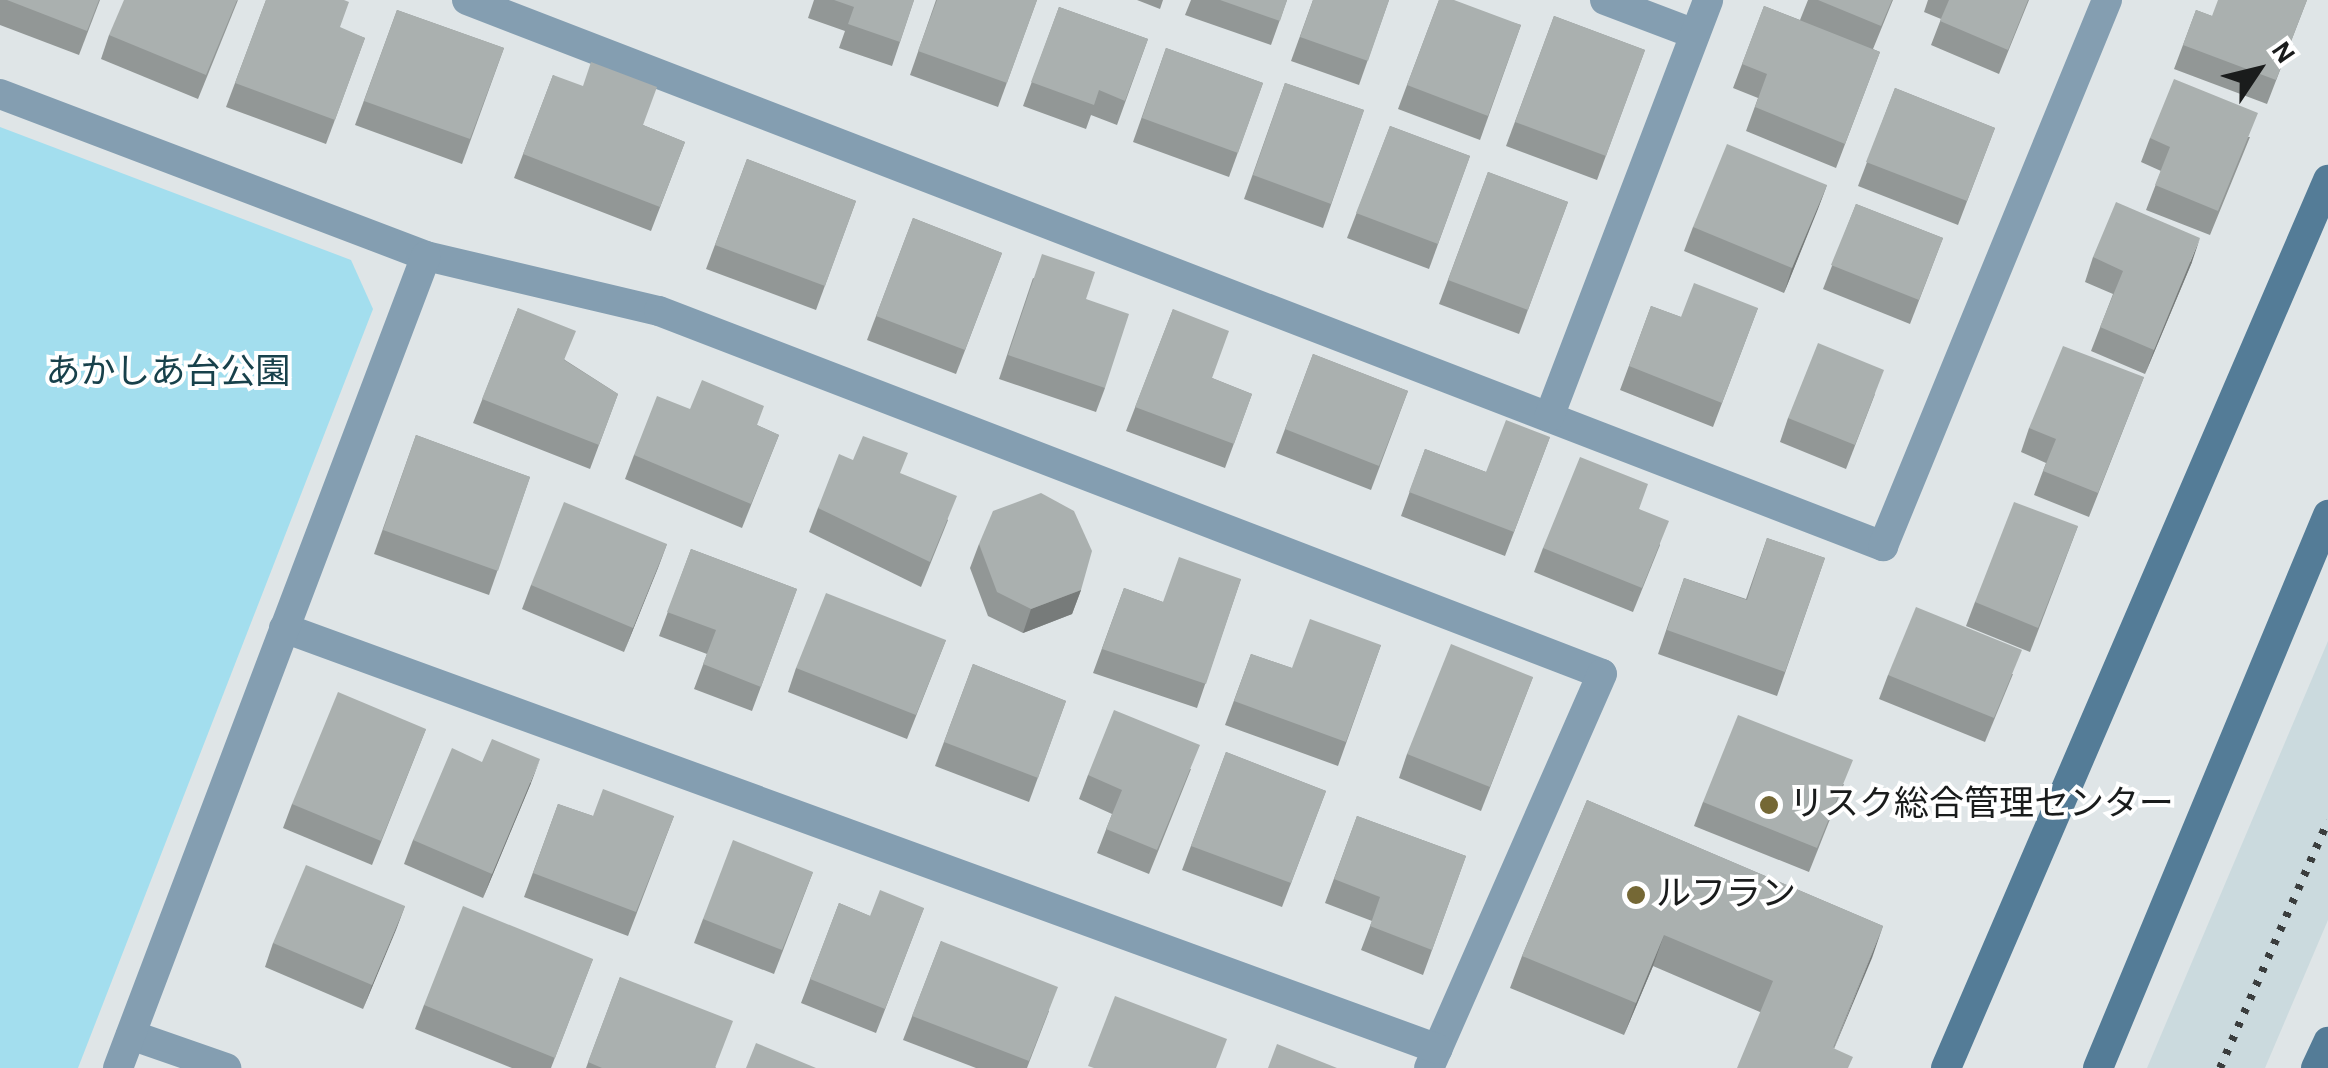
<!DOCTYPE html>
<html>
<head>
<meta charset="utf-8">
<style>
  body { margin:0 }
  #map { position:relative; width:2328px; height:1068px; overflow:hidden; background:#dfe5e7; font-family:"Alegreya Sans","Noto Sans JP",sans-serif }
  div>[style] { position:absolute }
  .built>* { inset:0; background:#cbdade }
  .green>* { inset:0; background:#a3deee }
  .street>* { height:30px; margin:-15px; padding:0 15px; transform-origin:15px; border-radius:15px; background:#849eb1 }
  .secondary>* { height:30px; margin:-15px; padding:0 15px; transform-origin:15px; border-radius:15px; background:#547c97 }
  .rail>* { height:8px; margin-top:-4px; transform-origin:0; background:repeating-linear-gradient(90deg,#3a3d3d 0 5px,transparent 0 15px) }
  .wall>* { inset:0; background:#929796 }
  .shaded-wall>* { inset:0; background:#777b7a }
  .building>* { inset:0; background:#aab0af }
  .dots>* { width:28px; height:28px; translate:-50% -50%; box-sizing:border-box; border:5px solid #fff; border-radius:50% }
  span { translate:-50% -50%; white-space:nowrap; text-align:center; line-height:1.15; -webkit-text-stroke:8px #fff; paint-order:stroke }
  .park-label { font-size:35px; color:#18414b }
  .poi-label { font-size:35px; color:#1a1c1c }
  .left { translate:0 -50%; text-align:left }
  .north { position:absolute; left:2208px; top:20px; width:100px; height:100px; -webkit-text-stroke:8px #fff; paint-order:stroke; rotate:55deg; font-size:28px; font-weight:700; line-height:40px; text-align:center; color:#1a1c1c }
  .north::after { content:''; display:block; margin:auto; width:35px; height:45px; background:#1a1c1c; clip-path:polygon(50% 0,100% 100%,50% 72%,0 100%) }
</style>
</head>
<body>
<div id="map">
  <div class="built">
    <div style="clip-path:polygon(2328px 641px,2328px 920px,2265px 1068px,2147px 1068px)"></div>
  </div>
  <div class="green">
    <div style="clip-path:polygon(0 127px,351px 260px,373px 309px,78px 1068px,0 1068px)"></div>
  </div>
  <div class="street">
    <div style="left:467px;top:0;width:1518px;rotate:21.09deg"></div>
    <div style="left:1883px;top:546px;width:590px;rotate:-67.69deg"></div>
    <div style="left:1605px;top:0;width:96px;rotate:20.7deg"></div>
    <div style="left:0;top:94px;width:456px;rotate:20.8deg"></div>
    <div style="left:426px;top:256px;width:239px;rotate:13.3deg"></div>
    <div style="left:659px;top:311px;width:1010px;rotate:21.05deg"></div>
    <div style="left:1602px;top:674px;width:430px;rotate:113.7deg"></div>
    <div style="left:1549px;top:417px;width:446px;rotate:-69.1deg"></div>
    <div style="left:284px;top:628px;width:1228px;rotate:20.04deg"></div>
    <div style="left:131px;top:1035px;width:101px;rotate:19.2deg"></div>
    <div style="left:118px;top:1068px;width:868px;rotate:-69.23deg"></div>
  </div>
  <div class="secondary">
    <div style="left:1946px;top:1068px;width:967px;rotate:-66.72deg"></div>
    <div style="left:2098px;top:1068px;width:599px;rotate:-67.42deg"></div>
    <div style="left:2316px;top:1068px;width:29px;rotate:-65deg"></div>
  </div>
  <div class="rail">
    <div style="left:2220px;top:1068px;width:270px;rotate:-66.4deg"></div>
  </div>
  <div class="wall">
    <div style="clip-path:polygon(0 0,100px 0,79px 55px,0 25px)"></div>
    <div style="clip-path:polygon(238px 0,198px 99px,101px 59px,109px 35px)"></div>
    <div style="clip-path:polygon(266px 0,365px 38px,326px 144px,226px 107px)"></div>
    <div style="clip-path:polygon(814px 0,914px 0,892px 66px,839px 48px,845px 31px,808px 18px)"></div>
    <div style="clip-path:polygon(936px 0,1037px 0,998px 107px,910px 75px)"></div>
    <div style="clip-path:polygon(1137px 0,1163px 0,1160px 9px)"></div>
    <div style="clip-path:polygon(1191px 0,1287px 0,1271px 45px,1185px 15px)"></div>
    <div style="clip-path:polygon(1313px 0,1389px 0,1359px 85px,1291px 61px)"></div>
    <div style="clip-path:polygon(1439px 0,1521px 25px,1480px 140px,1398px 109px)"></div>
    <div style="clip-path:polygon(1808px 0,1893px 0,1873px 49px,1880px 52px,1836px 168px,1746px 131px,1758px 98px,1733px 88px,1764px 6px,1800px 20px)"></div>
    <div style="clip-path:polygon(1928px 0,2029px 0,1999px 74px,1931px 45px,1941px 19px,1924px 12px)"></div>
    <div style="clip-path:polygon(2307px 0,2267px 104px,2174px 69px,2196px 10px,2212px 16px)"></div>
    <div style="clip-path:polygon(1059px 7px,1148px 39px,1117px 125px,1091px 115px,1086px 129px,1023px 106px)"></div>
    <div style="clip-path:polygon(397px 10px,504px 48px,462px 164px,355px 125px)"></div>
    <div style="clip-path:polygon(1554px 16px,1645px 50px,1597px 180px,1506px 146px)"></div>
    <div style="clip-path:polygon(1166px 48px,1263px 83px,1229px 177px,1133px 142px)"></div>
    <div style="clip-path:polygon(553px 75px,643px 125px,685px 142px,651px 231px,514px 178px)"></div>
    <div style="clip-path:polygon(1285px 83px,1364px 110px,1323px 228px,1244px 199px)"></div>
    <div style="clip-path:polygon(1895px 88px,1995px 128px,1958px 225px,1858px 186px)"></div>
    <div style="clip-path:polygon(1390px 126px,1470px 156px,1429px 269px,1347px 238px)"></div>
    <div style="clip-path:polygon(2250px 137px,2210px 235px,2146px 210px,2161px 171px,2141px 162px,2150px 138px)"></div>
    <div style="clip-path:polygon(747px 159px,856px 201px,816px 310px,706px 269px)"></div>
    <div style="clip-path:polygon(1488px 172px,1568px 202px,1519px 334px,1439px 304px)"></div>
    <div style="clip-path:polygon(1827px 185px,1784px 293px,1684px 251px,1693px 227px)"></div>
    <div style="clip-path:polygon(1856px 204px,1943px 238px,1910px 324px,1823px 289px)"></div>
    <div style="clip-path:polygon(913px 218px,1002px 253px,956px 374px,867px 340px)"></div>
    <div style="clip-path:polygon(2093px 257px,2192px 262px,2145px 374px,2091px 351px,2113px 294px,2085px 282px)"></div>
    <div style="clip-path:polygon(1033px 278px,1086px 299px,1105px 388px,1096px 412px,999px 379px)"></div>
    <div style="clip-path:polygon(1651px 306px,1681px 317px,1758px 308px,1713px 427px,1620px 390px)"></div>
    <div style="clip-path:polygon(518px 308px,565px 360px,618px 394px,590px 469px,473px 423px)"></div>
    <div style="clip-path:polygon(1173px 309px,1212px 378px,1252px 394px,1225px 468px,1126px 431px)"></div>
    <div style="clip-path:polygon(1313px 354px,1408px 391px,1371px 490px,1276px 453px)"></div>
    <div style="clip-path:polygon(2144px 377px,2089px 517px,2034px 495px,2046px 463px,2021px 452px,2029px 428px)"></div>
    <div style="clip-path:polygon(1875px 394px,1846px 469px,1780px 442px,1788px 418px)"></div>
    <div style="clip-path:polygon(690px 409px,757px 425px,779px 435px,742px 528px,625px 479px,634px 455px)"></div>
    <div style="clip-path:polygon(416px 435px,530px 477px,489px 595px,374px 554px)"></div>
    <div style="clip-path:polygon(1550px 437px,1505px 556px,1401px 516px,1425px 449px,1486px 472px)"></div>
    <div style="clip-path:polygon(853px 460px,900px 474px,948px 520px,921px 587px,809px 532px,818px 508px)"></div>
    <div style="clip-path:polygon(1639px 509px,1660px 545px,1633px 612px,1534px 572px,1543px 548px)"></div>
    <div style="clip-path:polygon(2078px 526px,2030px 652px,1966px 626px,1975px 602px)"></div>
    <div style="clip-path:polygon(1767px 538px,1825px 558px,1777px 696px,1658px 654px,1684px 578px,1746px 599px)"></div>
    <div style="clip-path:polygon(667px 544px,624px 652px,522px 609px,531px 585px)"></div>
    <div style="clip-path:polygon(979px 544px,1081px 590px,1072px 614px,1023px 633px,988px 616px,970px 568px)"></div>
    <div style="clip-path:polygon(691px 549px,797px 589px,752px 711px,694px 689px,707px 654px,659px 636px)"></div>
    <div style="clip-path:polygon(1241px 579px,1197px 708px,1093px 673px,1124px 588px,1163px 602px)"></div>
    <div style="clip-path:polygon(946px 640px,907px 739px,788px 692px,796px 668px)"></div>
    <div style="clip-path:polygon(1381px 645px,1338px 766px,1225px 725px,1251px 654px,1292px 668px)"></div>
    <div style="clip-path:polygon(973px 664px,1066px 701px,1029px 802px,935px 766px)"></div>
    <div style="clip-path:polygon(2013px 674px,1985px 742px,1879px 699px,1888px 675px)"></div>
    <div style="clip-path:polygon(1533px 677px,1481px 811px,1399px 778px,1407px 754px)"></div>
    <div style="clip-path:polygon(426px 729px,372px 865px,283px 828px,292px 804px)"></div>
    <div style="clip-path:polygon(1226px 752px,1326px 791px,1282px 907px,1182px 870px)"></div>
    <div style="clip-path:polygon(482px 762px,531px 783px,483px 898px,404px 864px,413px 840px)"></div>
    <div style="clip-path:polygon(1191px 769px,1149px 874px,1097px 853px,1112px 814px,1079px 799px,1088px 775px)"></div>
    <div style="clip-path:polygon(1844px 784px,1809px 872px,1694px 826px,1703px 802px)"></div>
    <div style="clip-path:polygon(1587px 800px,1883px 926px,1834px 1048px,1760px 1012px,1653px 966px,1624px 1035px,1510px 988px,1522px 956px)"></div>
    <div style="clip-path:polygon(558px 804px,593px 816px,674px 816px,628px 936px,524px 897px)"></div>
    <div style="clip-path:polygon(1357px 816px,1466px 856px,1423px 975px,1361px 950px,1372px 921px,1325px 903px)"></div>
    <div style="clip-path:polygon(813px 872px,774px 974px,694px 943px,703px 919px)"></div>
    <div style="clip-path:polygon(839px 903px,870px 916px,924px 908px,876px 1033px,801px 1003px)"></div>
    <div style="clip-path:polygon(405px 906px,363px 1009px,265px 967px,273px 943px)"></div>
    <div style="clip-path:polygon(941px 941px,1049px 1011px,1027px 1068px,976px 1068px,903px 1040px)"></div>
    <div style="clip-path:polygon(593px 959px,551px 1068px,512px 1068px,415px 1029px,424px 1005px)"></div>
    <div style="clip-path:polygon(620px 977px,716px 1068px,586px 1068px)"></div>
  </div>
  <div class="shaded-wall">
    <div style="clip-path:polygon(1827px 185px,1818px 209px,1784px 293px,1792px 268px)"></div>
    <div style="clip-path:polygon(2200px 238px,2192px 262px,2145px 374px,2154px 350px)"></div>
    <div style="clip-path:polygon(667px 544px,658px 568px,624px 652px,633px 628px)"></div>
    <div style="clip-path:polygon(1081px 590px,1072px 614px,1023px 633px,1031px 609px)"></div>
    <div style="clip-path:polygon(540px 759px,531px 783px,483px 898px,492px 874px)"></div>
    <div style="clip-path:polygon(405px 906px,396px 930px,363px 1009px,372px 985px)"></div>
    <div style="clip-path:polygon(1883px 926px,1872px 958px,1826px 1068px)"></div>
    <div style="clip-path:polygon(1664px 935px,1653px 966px,1624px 1035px,1636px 1003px)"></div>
  </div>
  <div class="building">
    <div style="clip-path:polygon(7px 0,99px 0,87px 31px)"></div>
    <div style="clip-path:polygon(124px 0,237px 0,206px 75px,109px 35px)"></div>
    <div style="clip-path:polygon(266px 0,344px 0,349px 2px,340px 27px,365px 38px,335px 120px,235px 83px)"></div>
    <div style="clip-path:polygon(834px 0,914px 0,900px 42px,848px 24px,854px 7px)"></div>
    <div style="clip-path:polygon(937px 0,1037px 0,1007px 83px,918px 51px)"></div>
    <div style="clip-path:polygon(1220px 0,1287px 0,1280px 21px)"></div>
    <div style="clip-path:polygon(1313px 0,1389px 0,1368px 61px,1300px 37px)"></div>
    <div style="clip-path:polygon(1439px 0,1454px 0,1521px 25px,1488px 116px,1407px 85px)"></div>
    <div style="clip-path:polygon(1818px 0,1892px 0,1881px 26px)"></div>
    <div style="clip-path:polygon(1949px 0,2028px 0,2008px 50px,1940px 21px)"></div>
    <div style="clip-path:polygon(2218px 0,2307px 0,2276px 80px,2183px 45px,2196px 10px,2212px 16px)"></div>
    <div style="clip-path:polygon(1764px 6px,1880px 52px,1845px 144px,1755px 107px,1767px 74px,1742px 64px)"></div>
    <div style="clip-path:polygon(1059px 7px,1148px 39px,1125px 101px,1099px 90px,1094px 105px,1031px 82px)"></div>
    <div style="clip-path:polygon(397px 10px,504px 48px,470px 139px,364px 101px)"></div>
    <div style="clip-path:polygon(1554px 16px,1645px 50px,1606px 156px,1515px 122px)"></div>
    <div style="clip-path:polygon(1166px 48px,1263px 83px,1238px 153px,1142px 118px)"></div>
    <div style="clip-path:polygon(591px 62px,657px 87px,643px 125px,685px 142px,660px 207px,523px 154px,553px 75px,583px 86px)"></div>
    <div style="clip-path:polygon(2174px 79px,2258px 113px,2218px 211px,2155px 185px,2170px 147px,2150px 138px)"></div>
    <div style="clip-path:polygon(1285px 83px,1364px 110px,1331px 204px,1253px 175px)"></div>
    <div style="clip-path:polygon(1895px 88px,1995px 128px,1967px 201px,1866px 162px)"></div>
    <div style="clip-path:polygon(1390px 126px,1470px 156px,1438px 244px,1356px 213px)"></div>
    <div style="clip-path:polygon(1727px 144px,1827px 185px,1792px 268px,1693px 227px)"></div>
    <div style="clip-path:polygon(747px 159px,856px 201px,825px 286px,715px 245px)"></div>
    <div style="clip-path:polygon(1488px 172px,1568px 202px,1528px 310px,1448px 280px)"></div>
    <div style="clip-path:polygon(2116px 202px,2200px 238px,2154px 350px,2100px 327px,2123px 271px,2093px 257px)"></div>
    <div style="clip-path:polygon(1856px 204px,1943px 238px,1919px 300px,1831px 265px)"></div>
    <div style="clip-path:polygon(913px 218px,1002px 253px,965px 350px,876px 316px)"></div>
    <div style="clip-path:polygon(1042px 254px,1095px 272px,1086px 299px,1129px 314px,1105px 388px,1008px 355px)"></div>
    <div style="clip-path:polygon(1694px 283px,1758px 308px,1722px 403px,1629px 366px,1651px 306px,1681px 317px)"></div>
    <div style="clip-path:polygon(518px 308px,576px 331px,564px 360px,618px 394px,599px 445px,482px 399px)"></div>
    <div style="clip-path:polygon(1173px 309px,1229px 331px,1212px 378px,1252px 394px,1234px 444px,1135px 407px)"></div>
    <div style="clip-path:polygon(1818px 343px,1884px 370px,1855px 445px,1788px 418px)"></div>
    <div style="clip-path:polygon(2063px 346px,2144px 377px,2098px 493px,2043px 471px,2056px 439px,2029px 428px)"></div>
    <div style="clip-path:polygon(1313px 354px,1408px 391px,1379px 466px,1285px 429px)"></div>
    <div style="clip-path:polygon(702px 380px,764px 406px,757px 425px,779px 435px,751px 504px,634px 455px,657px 396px,690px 409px)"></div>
    <div style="clip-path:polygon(1506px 420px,1550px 437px,1514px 532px,1409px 492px,1425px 449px,1486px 472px)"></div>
    <div style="clip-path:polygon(416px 435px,530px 477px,498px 571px,383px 530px)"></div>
    <div style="clip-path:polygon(863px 436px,908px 453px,900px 473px,957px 496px,930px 562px,818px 508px,839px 454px,853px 460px)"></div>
    <div style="clip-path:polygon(1580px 457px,1648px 484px,1639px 509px,1669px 521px,1642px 588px,1543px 548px)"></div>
    <div style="clip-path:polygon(1041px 493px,1074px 511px,1092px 551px,1081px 590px,1031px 609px,997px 592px,979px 544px,993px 511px)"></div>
    <div style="clip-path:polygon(564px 502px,667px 544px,633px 628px,531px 585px)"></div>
    <div style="clip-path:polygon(2014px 502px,2078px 526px,2038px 628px,1975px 602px)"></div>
    <div style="clip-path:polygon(1767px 538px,1825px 558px,1785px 672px,1667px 630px,1684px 578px,1747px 600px)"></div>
    <div style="clip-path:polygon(691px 549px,797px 589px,761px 687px,703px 664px,716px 630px,667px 612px)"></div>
    <div style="clip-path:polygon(1179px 557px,1241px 579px,1206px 684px,1102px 649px,1124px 588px,1163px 602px)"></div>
    <div style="clip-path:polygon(826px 593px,946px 640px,916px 715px,796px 668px)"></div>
    <div style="clip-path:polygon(1916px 607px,2022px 650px,1994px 718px,1888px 675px)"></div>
    <div style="clip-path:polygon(1310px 619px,1381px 645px,1346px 742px,1234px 701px,1251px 654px,1292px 668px)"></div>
    <div style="clip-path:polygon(1451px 644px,1533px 677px,1490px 787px,1407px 754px)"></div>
    <div style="clip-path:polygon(973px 664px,1066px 701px,1038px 778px,944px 742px)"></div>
    <div style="clip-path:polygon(338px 692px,426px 729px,381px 841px,292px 804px)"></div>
    <div style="clip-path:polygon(1114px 710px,1200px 745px,1157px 850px,1106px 829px,1122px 790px,1088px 775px)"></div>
    <div style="clip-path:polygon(1738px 715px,1853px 760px,1817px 848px,1703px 802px)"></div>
    <div style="clip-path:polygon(492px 739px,540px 759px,492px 874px,413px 840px,452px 748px,482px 762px)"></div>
    <div style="clip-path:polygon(1226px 752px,1326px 791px,1291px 883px,1191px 846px)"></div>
    <div style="clip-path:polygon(603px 789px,674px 816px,636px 912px,533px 873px,558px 804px,593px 816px)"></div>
    <div style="clip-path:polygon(1587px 800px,1883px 926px,1833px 1048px,1853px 1057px,1848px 1068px,1737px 1068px,1773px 981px,1664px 935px,1636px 1003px,1522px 956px)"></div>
    <div style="clip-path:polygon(1357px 816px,1466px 856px,1432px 950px,1370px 926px,1380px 897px,1334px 879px)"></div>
    <div style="clip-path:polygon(733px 840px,813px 872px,782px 950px,703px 919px)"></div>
    <div style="clip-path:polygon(306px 865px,405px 906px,372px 985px,273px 943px)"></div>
    <div style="clip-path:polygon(880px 890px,924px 908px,885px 1009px,810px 979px,839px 903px,870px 916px)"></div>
    <div style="clip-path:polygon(463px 906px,593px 959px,555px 1058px,424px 1005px)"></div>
    <div style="clip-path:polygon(941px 941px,1058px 987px,1029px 1061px,912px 1016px)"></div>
    <div style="clip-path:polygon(620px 977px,733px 1021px,715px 1068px,602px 1068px,588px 1062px)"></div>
    <div style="clip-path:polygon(1115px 996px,1227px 1039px,1216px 1068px,1094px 1068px,1088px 1066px)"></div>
    <div style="clip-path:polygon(756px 1043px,816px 1068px,746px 1068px)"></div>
    <div style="clip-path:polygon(1277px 1044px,1337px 1068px,1268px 1068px)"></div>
  </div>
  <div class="dots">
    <div style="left:1769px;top:805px;background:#756835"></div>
    <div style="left:1636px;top:895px;background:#756835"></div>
  </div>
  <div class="park-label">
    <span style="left:168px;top:373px">あかしあ台公園</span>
  </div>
  <div class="poi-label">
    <span class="left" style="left:1789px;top:805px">リスク総合管理センター</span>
    <span class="left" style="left:1656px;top:895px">ルフラン</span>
  </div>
  <div class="north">N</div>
</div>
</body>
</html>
